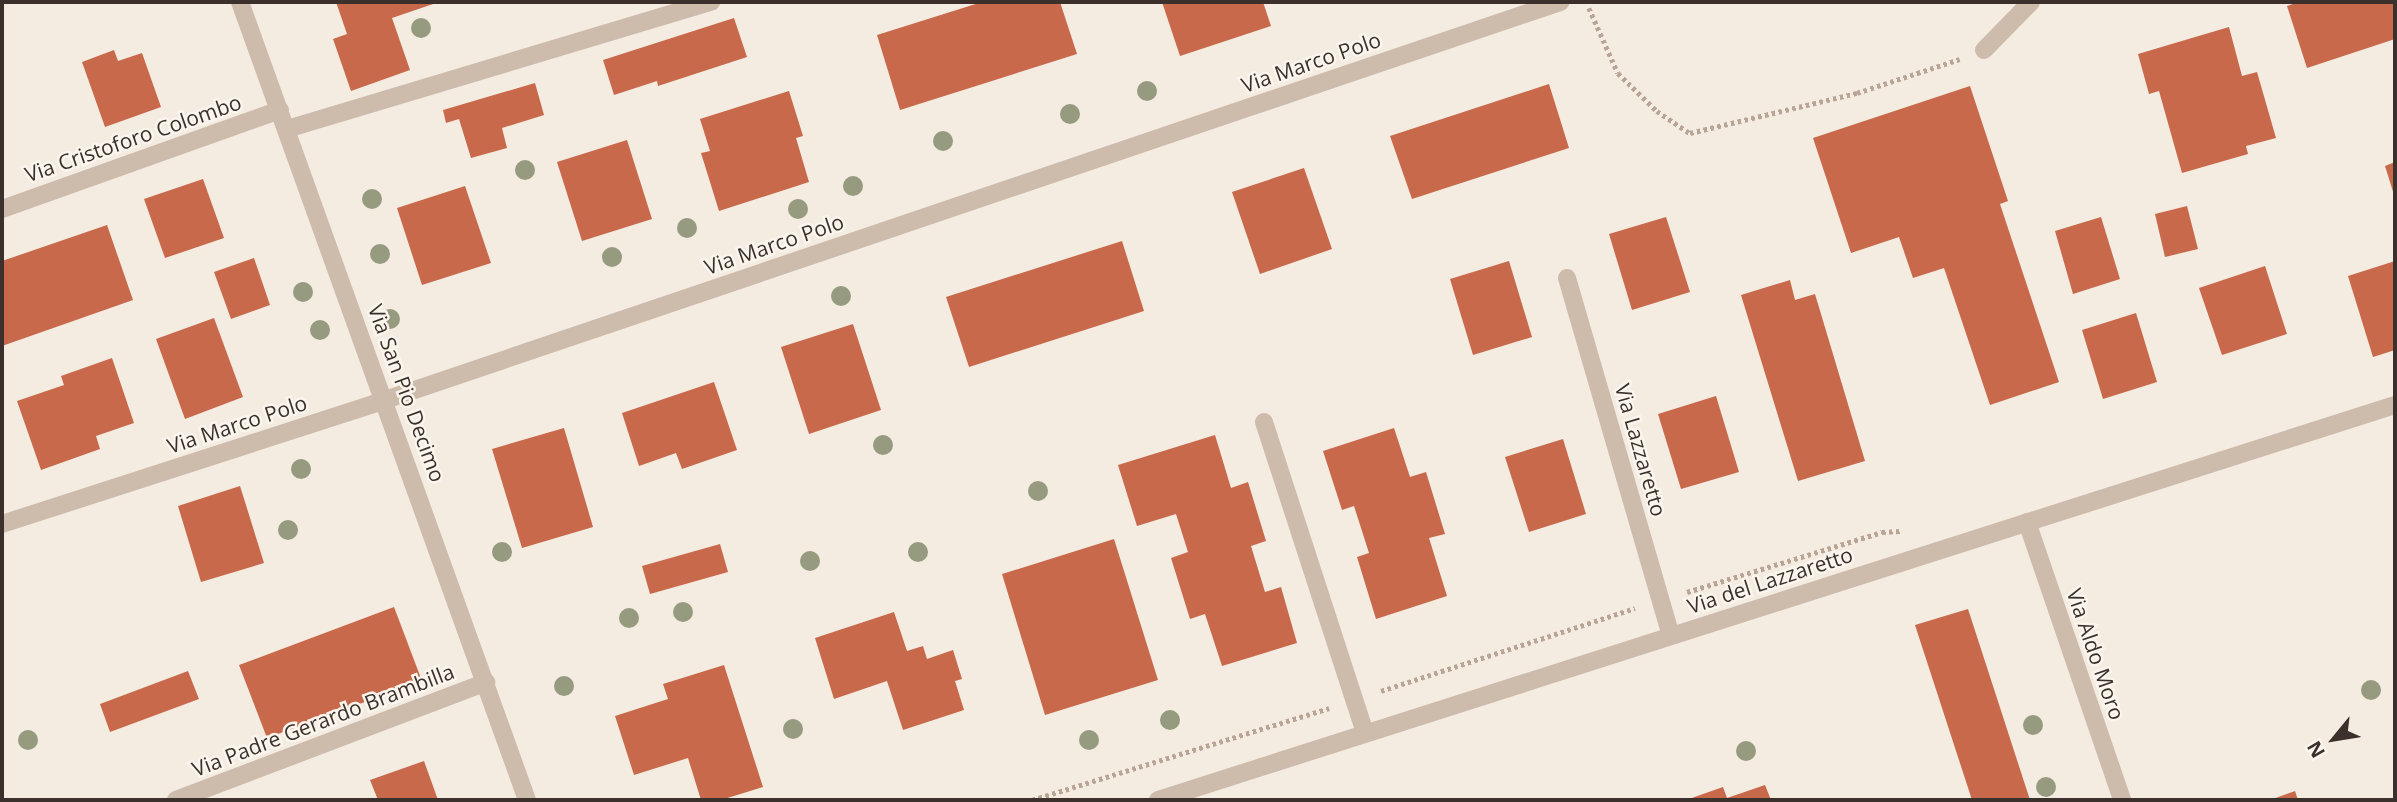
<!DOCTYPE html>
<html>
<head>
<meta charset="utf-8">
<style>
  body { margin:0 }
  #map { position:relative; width:2397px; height:802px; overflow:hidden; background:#f4ebe1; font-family:"Open Sans",sans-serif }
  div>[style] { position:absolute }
  .building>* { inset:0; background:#c8694b }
  .path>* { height:4.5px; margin-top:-2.25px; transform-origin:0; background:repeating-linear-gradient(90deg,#b9a596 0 3.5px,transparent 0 7px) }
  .minor>* { height:18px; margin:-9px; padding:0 9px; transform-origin:9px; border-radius:9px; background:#cdbbac }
  .trees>* { width:20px; height:20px; margin:-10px; border-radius:50%; background:#969b7f }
  span { translate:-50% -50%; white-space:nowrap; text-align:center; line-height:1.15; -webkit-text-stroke:5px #fbf5ee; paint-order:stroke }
  .street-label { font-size:21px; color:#3b302b }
  .frame { position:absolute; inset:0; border:4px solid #3b302b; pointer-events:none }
  .north { position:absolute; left:2299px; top:704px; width:70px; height:70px; -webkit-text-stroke:5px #fbf5ee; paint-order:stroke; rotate:240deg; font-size:19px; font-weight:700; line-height:28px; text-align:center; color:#3b302b }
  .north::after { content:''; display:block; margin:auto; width:24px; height:32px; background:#3b302b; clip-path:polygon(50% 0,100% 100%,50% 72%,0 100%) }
</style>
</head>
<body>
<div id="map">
  <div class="building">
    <div style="clip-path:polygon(336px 2px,439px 2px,392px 18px,410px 70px,351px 91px,333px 39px,347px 34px)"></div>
    <div style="clip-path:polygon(982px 2px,1060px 2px,1077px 54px,900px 110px,877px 35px)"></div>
    <div style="clip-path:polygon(1162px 2px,1263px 2px,1271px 26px,1180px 56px)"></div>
    <div style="clip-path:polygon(2299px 2px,2395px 2px,2395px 39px,2307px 68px,2287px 6px)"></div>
    <div style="clip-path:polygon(734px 18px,747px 57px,658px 86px,657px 81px,614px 95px,603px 60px)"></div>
    <div style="clip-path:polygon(2229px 27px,2242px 76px,2257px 72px,2276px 138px,2246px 146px,2248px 154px,2182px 173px,2159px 91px,2149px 94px,2138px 54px)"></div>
    <div style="clip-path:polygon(114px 50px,118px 61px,142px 53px,161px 107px,105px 127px,82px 62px)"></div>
    <div style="clip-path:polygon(535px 83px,544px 115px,502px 128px,507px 148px,471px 158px,459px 119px,446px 123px,443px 110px)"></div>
    <div style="clip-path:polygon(1549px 84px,1569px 148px,1412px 199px,1390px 136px)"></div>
    <div style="clip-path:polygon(1970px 86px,2008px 201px,2000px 204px,2059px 382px,1990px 405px,1944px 268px,1913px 278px,1899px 237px,1851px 253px,1813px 138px)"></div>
    <div style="clip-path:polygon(789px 91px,803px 136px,796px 138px,809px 182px,719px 211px,701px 153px,710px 151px,700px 119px)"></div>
    <div style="clip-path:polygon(627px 140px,652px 219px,582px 241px,557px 162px)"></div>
    <div style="clip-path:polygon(2395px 162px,2395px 198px,2385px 166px)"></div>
    <div style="clip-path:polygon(1304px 168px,1332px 249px,1260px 274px,1232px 192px)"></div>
    <div style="clip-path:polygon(203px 179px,224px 238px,165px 258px,144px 199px)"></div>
    <div style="clip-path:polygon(465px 186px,491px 263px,422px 285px,397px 208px)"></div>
    <div style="clip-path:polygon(2187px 206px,2198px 249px,2165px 257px,2155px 214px)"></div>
    <div style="clip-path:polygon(1666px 217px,1690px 292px,1632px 310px,1609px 234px)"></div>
    <div style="clip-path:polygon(2101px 217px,2120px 279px,2073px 294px,2055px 231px)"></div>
    <div style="clip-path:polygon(107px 225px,133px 300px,2px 346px,2px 261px)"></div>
    <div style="clip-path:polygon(1122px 241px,1144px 311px,969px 367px,946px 297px)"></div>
    <div style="clip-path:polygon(254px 258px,270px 305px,231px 319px,214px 272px)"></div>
    <div style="clip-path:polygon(1509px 261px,1532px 337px,1473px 355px,1450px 279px)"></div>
    <div style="clip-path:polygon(2395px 261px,2395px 350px,2373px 357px,2348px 276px)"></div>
    <div style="clip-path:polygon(2265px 266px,2287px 334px,2222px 355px,2199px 288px)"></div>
    <div style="clip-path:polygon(1790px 280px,1795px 300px,1815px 294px,1865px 461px,1798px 481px,1741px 295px)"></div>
    <div style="clip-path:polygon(2136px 313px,2157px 382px,2103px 399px,2082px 330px)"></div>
    <div style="clip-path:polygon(214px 318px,243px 397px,185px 419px,156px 339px)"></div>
    <div style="clip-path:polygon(853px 324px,881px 410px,809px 434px,781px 347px)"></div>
    <div style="clip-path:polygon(112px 358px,134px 423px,96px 436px,100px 449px,41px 470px,17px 401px,64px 385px,61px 376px)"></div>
    <div style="clip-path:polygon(714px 382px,737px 450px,682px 469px,676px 453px,639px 466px,622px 413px)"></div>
    <div style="clip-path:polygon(1716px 396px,1739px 472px,1681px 489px,1658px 414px)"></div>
    <div style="clip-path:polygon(564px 428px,593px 527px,522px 548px,492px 449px)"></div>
    <div style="clip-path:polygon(1394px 428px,1410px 477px,1426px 472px,1445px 534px,1429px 538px,1447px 596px,1376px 619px,1357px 557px,1369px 553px,1354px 506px,1342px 510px,1323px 451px)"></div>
    <div style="clip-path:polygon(1215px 435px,1231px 488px,1248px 482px,1266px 541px,1251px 546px,1265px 592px,1281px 587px,1297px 643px,1222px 666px,1205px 614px,1190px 619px,1171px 558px,1188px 552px,1176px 514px,1137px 526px,1118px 465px)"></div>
    <div style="clip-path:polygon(1563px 439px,1586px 514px,1529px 532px,1505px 457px)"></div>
    <div style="clip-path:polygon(240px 486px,264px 563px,201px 582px,178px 506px)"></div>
    <div style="clip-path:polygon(1114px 539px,1158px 680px,1045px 715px,1002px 574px)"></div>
    <div style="clip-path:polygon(720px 544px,728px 572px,650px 594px,642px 566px)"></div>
    <div style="clip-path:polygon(394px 607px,422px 681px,267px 738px,239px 665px)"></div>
    <div style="clip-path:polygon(1968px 609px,2030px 800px,1972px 800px,1915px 625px)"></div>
    <div style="clip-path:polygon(894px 612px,907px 651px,923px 646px,927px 659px,953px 650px,962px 679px,955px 681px,964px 710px,903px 730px,887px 681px,834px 699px,815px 638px)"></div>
    <div style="clip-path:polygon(724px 665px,763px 787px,721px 800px,701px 800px,688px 758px,634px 775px,615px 716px,668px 699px,663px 684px)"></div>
    <div style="clip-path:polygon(188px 671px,199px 699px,110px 732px,100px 704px)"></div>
    <div style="clip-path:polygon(424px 761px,438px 800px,378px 800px,370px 780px)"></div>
    <div style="clip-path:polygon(1765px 785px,1771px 800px,1686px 800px,1723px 787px,1727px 798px)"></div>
    <div style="clip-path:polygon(2295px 791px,2298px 800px,2270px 800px)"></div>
  </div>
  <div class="path">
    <div style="left:1589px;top:8px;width:71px;rotate:66deg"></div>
    <div style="left:1618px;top:73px;width:54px;rotate:44.3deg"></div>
    <div style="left:1657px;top:111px;width:40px;rotate:34deg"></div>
    <div style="left:1690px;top:133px;width:172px;rotate:-13.5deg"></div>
    <div style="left:1857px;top:93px;width:108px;rotate:-18.3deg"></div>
    <div style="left:1687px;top:592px;width:204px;rotate:-17.1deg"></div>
    <div style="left:1882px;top:532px;width:18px;rotate:-3deg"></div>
    <div style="left:1381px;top:691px;width:267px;rotate:-18.1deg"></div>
    <div style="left:1032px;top:800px;width:311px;rotate:-17.2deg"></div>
  </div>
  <div class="minor">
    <div style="left:240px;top:2px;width:848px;rotate:70.22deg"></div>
    <div style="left:1984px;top:50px;width:67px;rotate:-45.6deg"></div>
    <div style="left:287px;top:129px;width:443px;rotate:-16.7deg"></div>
    <div style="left:2px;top:209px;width:295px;rotate:-19.6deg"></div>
    <div style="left:1567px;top:278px;width:372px;rotate:73.8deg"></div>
    <div style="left:1264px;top:422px;width:327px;rotate:72deg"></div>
    <div style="left:2027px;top:522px;width:294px;rotate:71.1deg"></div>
    <div style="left:2px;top:524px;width:403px;rotate:-17.9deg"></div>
    <div style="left:385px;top:400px;width:1241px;rotate:-18.71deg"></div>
    <div style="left:176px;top:800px;width:332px;rotate:-20.8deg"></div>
    <div style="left:1158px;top:800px;width:1299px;rotate:-17.71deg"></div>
  </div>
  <div class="trees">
    <div style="left:421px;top:28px"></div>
    <div style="left:1147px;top:91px"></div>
    <div style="left:1070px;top:114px"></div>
    <div style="left:943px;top:141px"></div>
    <div style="left:525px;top:170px"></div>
    <div style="left:853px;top:186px"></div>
    <div style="left:372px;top:199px"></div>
    <div style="left:798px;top:209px"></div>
    <div style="left:687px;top:228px"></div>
    <div style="left:380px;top:254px"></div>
    <div style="left:612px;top:257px"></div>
    <div style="left:303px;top:292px"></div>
    <div style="left:841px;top:296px"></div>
    <div style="left:390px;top:319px"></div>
    <div style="left:320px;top:330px"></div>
    <div style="left:883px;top:445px"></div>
    <div style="left:301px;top:469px"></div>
    <div style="left:1038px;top:491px"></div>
    <div style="left:288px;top:530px"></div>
    <div style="left:502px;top:552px"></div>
    <div style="left:918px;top:552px"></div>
    <div style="left:810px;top:561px"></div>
    <div style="left:683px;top:612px"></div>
    <div style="left:629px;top:618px"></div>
    <div style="left:564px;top:686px"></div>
    <div style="left:2371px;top:690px"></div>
    <div style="left:1170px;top:720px"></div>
    <div style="left:2033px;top:725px"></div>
    <div style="left:793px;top:729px"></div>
    <div style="left:28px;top:740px"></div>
    <div style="left:1089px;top:740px"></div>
    <div style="left:1746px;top:751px"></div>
    <div style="left:2046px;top:787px"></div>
  </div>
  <div class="street-label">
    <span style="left:1311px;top:62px;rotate:-19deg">Via Marco Polo</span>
    <span style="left:133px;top:138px;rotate:-19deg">Via Cristoforo Colombo</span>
    <span style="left:774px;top:244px;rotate:-19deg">Via Marco Polo</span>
    <span style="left:407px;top:393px;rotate:70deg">Via San Pio Decimo</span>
    <span style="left:237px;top:424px;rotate:-18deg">Via Marco Polo</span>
    <span style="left:1641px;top:450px;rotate:74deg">Via Lazzaretto</span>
    <span style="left:1770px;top:580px;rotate:-18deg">Via del Lazzaretto</span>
    <span style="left:2096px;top:654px;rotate:71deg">Via Aldo Moro</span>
    <span style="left:323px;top:720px;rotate:-21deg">Via Padre Gerardo Brambilla</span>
  </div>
  <div class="frame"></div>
  <div class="north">N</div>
</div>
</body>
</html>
